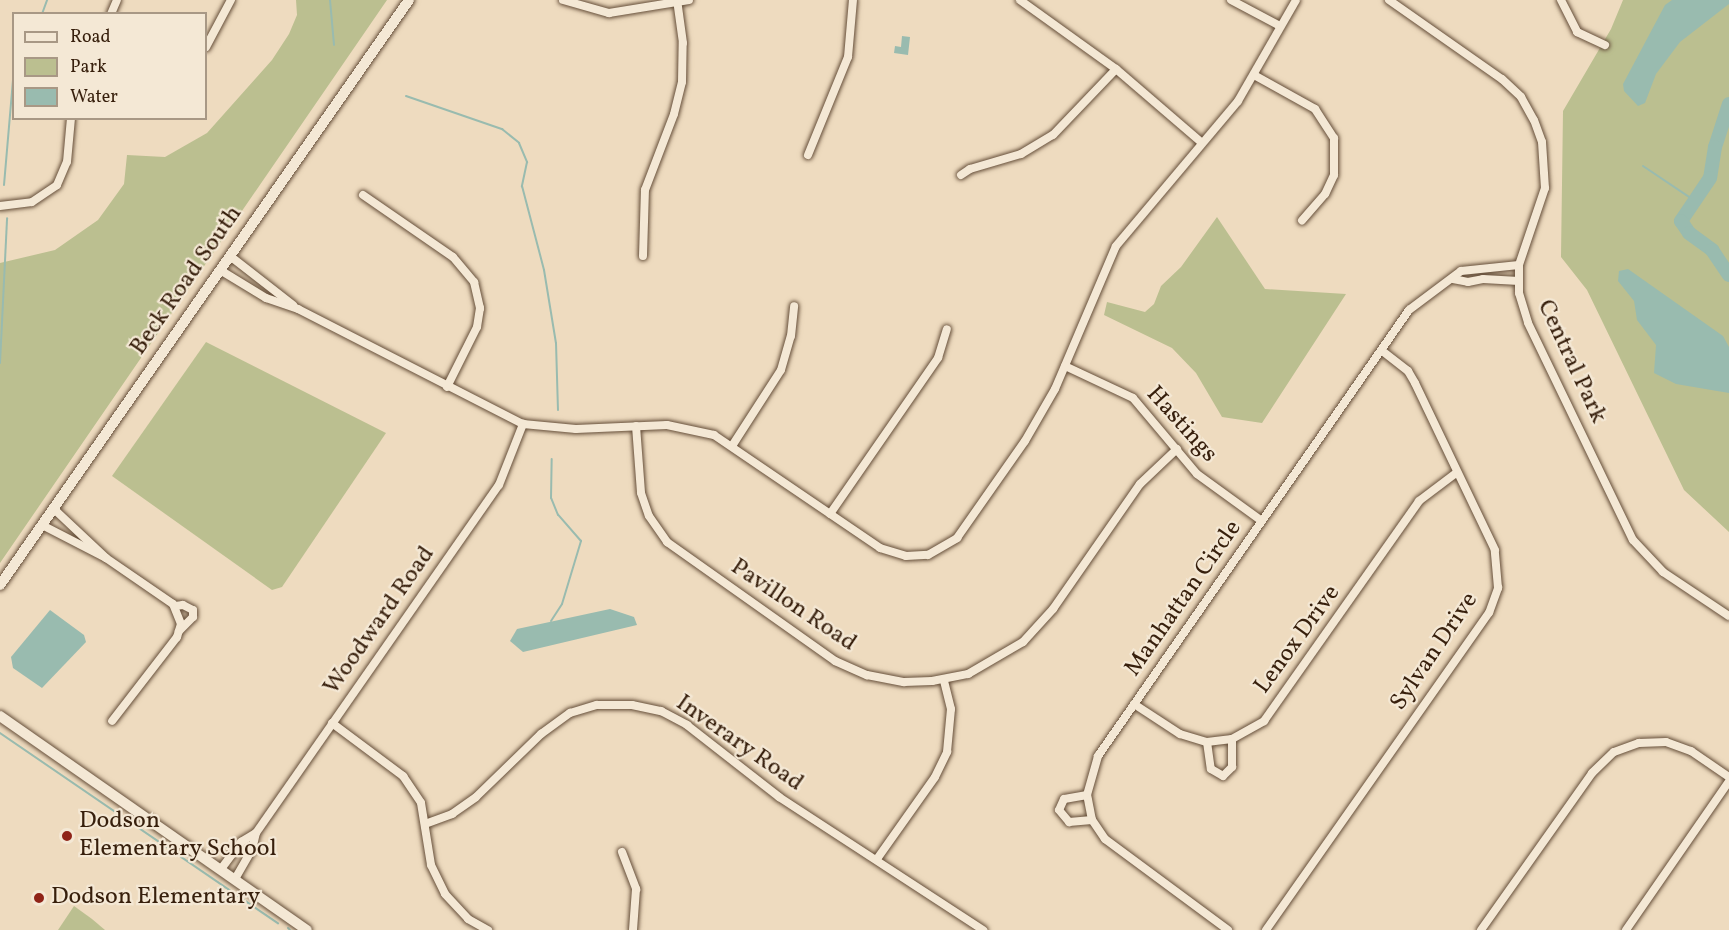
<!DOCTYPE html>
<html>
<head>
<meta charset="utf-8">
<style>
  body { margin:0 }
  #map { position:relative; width:1729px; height:930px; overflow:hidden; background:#eedbbf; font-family:Vollkorn,serif }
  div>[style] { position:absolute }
  .green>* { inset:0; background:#bbbf90 }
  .water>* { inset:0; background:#99bbaf }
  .stream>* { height:2px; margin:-1px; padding:0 1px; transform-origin:1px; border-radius:1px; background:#99bbaf }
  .river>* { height:14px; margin:-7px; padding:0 7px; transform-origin:7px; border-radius:7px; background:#99bbaf }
  .roads { filter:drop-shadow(0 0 2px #654e39) drop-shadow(0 0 2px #654e39) }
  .street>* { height:8px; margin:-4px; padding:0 4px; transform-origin:4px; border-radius:4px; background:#f4e8d5 }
  .secondary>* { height:10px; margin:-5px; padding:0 5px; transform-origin:5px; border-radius:5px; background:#f4e8d5 }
  .dots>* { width:16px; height:16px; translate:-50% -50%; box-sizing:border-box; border:3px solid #f4e8d5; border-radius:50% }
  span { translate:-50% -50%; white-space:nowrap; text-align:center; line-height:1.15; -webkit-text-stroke:4.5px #f4e8d5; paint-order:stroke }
  .street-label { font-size:24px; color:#371f0c }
  .poi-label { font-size:24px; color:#371f0c }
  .left { translate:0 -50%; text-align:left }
  .legend { position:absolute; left:12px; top:12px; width:195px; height:108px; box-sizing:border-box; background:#f4e8d5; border:2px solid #a89885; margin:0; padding:8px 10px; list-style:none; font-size:18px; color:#371f0c }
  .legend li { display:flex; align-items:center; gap:12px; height:30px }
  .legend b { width:30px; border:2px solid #a89885 }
</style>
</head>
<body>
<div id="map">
  <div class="green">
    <div style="clip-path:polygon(296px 0,387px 0,0 563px,0 263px,55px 250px,98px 220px,124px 184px,127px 155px,165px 157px,207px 133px,272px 60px,289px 34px,297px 15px)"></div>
    <div style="clip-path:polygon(1623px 0,1729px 0,1729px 532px,1684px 490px,1587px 290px,1561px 257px,1563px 111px,1611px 29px)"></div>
    <div style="clip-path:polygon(1217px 217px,1265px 289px,1346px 294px,1262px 423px,1222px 417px,1196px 373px,1172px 348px,1104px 315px,1107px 302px,1145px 312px,1154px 304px,1161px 286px,1181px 267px)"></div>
    <div style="clip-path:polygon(206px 342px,386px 433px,282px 587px,272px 590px,112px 476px)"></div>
    <div style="clip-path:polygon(74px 906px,92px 919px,105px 930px,58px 930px)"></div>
  </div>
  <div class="water">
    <div style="clip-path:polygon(1672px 0,1729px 0,1729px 4px,1680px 42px,1656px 74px,1645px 103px,1638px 106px,1624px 91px,1623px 84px,1665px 5px)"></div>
    <div style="clip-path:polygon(902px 36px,910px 37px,908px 55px,894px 53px,895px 46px,901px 47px)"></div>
    <div style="clip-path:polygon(1628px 269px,1723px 336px,1729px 347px,1729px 393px,1676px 384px,1654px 373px,1656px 345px,1637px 320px,1634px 301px,1618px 281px,1619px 271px)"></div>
    <div style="clip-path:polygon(610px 609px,634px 617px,637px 625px,523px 652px,510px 641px,517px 629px)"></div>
    <div style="clip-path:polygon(50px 610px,84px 635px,86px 642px,42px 688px,13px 668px,11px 657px)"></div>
  </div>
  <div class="stream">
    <div style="left:330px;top:0;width:45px;rotate:84.9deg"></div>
    <div style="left:42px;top:14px;width:15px;rotate:-70deg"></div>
    <div style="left:406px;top:96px;width:102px;rotate:19deg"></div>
    <div style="left:502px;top:129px;width:22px;rotate:39deg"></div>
    <div style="left:519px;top:143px;width:21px;rotate:67deg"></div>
    <div style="left:527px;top:162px;width:25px;rotate:102deg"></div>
    <div style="left:522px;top:186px;width:87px;rotate:75.3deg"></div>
    <div style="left:544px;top:270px;width:74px;rotate:80.7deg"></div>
    <div style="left:556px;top:343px;width:67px;rotate:88.3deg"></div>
    <div style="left:1643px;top:166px;width:63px;rotate:33.9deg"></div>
    <div style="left:4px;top:185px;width:116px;rotate:-85.1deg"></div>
    <div style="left:0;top:363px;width:145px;rotate:-87.2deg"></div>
    <div style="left:551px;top:621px;width:20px;rotate:-57deg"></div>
    <div style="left:562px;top:604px;width:66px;rotate:-73.2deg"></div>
    <div style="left:581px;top:541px;width:35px;rotate:-131deg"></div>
    <div style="left:558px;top:515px;width:18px;rotate:-112deg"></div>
    <div style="left:551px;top:498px;width:39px;rotate:-89deg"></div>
    <div style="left:0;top:733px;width:337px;rotate:34.4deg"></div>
    <div style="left:288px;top:928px;width:3px;rotate:45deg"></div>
  </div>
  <div class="river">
    <div style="left:1729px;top:104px;width:45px;rotate:108deg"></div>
    <div style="left:1715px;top:147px;width:31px;rotate:99deg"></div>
    <div style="left:1710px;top:178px;width:52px;rotate:124deg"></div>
    <div style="left:1681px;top:221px;width:14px;rotate:56deg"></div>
    <div style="left:1689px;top:233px;width:29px;rotate:36deg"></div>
    <div style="left:1712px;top:250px;width:30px;rotate:56deg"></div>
  </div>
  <div class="roads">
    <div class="street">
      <div style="left:563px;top:0;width:48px;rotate:15.8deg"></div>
      <div style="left:609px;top:13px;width:81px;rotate:-9.2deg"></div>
      <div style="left:1020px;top:0;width:118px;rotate:35.7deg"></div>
      <div style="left:1116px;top:69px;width:113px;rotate:40.7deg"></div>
      <div style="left:1231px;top:0;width:55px;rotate:28deg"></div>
      <div style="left:1389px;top:0;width:138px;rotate:35deg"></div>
      <div style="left:1502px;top:79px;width:26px;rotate:43deg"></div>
      <div style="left:1521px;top:97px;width:26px;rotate:61deg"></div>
      <div style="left:1534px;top:120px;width:23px;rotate:70deg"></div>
      <div style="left:1542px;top:142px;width:46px;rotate:86.3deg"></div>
      <div style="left:1545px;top:188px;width:81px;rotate:108.7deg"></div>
      <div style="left:1519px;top:265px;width:28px;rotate:90deg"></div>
      <div style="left:1519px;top:293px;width:31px;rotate:73deg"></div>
      <div style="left:1528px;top:323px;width:241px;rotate:64.2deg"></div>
      <div style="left:1633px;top:540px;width:44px;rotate:46.8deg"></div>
      <div style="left:1663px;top:572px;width:79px;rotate:33.7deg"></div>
      <div style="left:1561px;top:0;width:36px;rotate:63deg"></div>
      <div style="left:1577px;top:32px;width:31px;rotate:25deg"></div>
      <div style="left:111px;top:14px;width:15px;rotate:-67deg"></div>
      <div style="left:206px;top:47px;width:53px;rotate:-62deg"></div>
      <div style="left:1254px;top:75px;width:70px;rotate:29.1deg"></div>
      <div style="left:1315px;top:109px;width:35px;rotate:57deg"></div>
      <div style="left:1334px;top:138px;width:37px;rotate:90deg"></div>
      <div style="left:1334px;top:175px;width:21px;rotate:115deg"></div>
      <div style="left:1325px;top:194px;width:35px;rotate:131deg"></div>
      <div style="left:808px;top:155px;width:106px;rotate:-67.8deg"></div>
      <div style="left:848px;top:57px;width:57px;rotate:-85deg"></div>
      <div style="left:961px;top:175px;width:11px;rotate:-34deg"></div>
      <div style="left:970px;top:169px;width:53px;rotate:-16.4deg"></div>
      <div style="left:1021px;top:154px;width:37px;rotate:-31deg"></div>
      <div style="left:1053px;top:135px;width:91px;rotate:-46.3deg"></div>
      <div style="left:363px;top:195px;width:109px;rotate:34.6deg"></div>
      <div style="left:453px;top:257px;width:33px;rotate:50deg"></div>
      <div style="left:474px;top:282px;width:27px;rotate:77deg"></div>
      <div style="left:480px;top:308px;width:19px;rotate:99deg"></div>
      <div style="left:477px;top:327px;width:67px;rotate:116.6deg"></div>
      <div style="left:0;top:206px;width:32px;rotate:-7deg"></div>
      <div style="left:32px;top:202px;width:30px;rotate:-34deg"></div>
      <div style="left:57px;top:185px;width:25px;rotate:-67deg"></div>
      <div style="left:67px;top:162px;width:44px;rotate:-84.8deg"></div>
      <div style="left:230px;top:256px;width:80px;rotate:37.9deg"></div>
      <div style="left:643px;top:256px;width:66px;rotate:-88.3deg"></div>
      <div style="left:645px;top:190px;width:81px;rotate:-69.1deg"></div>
      <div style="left:674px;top:114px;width:33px;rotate:-76deg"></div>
      <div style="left:682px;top:82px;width:39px;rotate:-89deg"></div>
      <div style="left:683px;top:43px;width:43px;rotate:-97.9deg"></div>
      <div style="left:220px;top:270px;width:54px;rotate:31.3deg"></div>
      <div style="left:266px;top:298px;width:34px;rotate:19deg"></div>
      <div style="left:298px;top:309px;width:253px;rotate:27.1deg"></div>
      <div style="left:523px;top:424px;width:53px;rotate:5.4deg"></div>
      <div style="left:576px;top:429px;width:91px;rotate:-2.5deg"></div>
      <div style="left:667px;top:425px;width:48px;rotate:12deg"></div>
      <div style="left:714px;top:435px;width:201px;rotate:34.2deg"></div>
      <div style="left:880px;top:548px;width:27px;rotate:17deg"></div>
      <div style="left:906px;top:556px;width:22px;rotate:-3deg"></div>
      <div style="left:928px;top:555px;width:34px;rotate:-30deg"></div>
      <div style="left:957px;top:538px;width:118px;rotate:-55deg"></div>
      <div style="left:1025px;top:441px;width:60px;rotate:-60deg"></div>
      <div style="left:1055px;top:389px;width:155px;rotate:-66.9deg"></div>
      <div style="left:1116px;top:246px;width:189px;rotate:-49.9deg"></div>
      <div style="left:1238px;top:101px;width:116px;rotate:-60.1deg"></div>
      <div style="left:1453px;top:279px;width:15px;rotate:11deg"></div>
      <div style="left:1468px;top:282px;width:15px;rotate:-11deg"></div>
      <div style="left:1483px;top:279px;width:36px;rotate:3deg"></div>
      <div style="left:1065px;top:366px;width:75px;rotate:25.2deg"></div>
      <div style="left:1133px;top:398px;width:99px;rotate:49.9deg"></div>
      <div style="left:1197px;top:474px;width:80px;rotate:35.9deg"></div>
      <div style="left:636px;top:426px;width:67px;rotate:85.7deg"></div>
      <div style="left:641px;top:493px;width:24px;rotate:71deg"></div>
      <div style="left:649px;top:516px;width:32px;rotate:55deg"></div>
      <div style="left:667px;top:542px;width:206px;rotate:35.3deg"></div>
      <div style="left:835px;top:661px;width:35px;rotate:24deg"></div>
      <div style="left:867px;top:675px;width:38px;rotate:11deg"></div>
      <div style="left:904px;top:682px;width:28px;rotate:-2deg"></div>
      <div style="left:932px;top:681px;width:37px;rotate:-11deg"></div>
      <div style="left:968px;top:674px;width:64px;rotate:-30.2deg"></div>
      <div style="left:1023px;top:642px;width:45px;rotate:-47.7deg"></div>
      <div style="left:1053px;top:609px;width:152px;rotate:-55.2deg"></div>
      <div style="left:1140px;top:484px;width:51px;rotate:-43.4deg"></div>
      <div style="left:732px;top:446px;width:90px;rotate:-57.2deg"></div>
      <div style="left:781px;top:370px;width:35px;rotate:-74deg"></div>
      <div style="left:791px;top:336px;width:30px;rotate:-84deg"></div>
      <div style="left:830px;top:514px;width:190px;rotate:-55.3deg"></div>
      <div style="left:938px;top:358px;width:30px;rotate:-73deg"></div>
      <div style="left:42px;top:525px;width:72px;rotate:27.3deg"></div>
      <div style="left:106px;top:558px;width:71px;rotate:-136.7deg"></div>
      <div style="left:106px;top:558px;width:81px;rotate:34.5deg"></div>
      <div style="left:173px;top:604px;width:22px;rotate:68deg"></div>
      <div style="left:181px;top:624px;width:14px;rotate:107deg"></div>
      <div style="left:177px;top:637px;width:106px;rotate:127.7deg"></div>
      <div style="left:175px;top:606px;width:8px;rotate:-7deg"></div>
      <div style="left:183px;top:605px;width:11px;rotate:27deg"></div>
      <div style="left:193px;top:610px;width:7px;rotate:90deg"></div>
      <div style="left:193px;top:617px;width:20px;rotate:135deg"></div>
      <div style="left:1134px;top:704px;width:55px;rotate:33.1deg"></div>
      <div style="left:1180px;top:734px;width:28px;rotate:17deg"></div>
      <div style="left:1207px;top:742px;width:25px;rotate:-7deg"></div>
      <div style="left:1232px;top:739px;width:37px;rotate:-29deg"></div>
      <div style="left:1264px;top:721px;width:269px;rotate:-54.8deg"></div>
      <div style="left:1419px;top:501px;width:46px;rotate:-37.1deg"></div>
      <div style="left:332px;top:723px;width:89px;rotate:36.7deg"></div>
      <div style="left:403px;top:776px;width:32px;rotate:56deg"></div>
      <div style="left:421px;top:803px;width:63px;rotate:80.8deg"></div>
      <div style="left:431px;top:865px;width:32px;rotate:64deg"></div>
      <div style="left:445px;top:894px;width:34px;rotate:47deg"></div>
      <div style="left:468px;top:919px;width:23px;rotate:29deg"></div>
      <div style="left:1207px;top:742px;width:27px;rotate:82deg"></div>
      <div style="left:1211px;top:769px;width:14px;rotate:30deg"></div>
      <div style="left:1223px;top:776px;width:13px;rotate:-45deg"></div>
      <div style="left:1232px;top:767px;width:28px;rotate:-90deg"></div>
      <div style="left:1087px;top:795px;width:23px;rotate:170deg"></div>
      <div style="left:1064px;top:799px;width:12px;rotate:114deg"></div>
      <div style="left:1059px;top:810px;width:16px;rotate:50deg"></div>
      <div style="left:1069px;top:822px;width:23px;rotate:-5deg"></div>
      <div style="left:425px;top:824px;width:29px;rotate:-20deg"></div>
      <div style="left:452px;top:814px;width:29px;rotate:-35deg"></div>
      <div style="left:476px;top:797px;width:91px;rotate:-44.1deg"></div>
      <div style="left:541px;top:734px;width:36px;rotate:-36deg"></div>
      <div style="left:570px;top:713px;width:28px;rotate:-17deg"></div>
      <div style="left:597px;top:705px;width:35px"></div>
      <div style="left:632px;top:705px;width:30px;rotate:12deg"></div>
      <div style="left:661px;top:711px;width:30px;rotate:28deg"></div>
      <div style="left:687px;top:725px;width:117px;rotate:38deg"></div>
      <div style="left:779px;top:797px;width:244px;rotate:33.1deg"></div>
      <div style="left:622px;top:852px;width:40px;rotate:69deg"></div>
      <div style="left:636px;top:889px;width:41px;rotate:94.2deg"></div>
      <div style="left:877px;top:859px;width:100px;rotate:-54.7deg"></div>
      <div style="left:935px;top:777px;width:28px;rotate:-64deg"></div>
      <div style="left:947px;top:752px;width:43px;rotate:-84.7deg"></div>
      <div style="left:951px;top:709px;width:30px;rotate:-104deg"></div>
      <div style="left:221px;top:869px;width:34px;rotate:-53deg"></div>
      <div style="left:241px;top:842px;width:17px;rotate:-31deg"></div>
      <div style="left:235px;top:879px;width:34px;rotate:-60deg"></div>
      <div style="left:252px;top:850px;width:17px;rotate:-77deg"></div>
      <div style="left:256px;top:833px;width:424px;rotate:-55.1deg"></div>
      <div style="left:499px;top:485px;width:66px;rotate:-68.5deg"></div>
      <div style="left:1228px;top:930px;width:153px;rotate:-143.5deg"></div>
      <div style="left:1105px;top:839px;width:23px;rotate:-124deg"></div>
      <div style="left:1092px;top:820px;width:25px;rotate:-101deg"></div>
      <div style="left:1087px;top:795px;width:41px;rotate:-74.2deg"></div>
      <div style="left:1098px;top:756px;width:544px;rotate:-55.11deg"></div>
      <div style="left:1409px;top:310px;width:65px;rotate:-36.9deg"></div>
      <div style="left:1461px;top:271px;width:58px;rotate:-5.9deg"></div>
      <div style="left:1266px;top:930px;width:388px;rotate:-54.9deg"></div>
      <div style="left:1489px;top:613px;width:27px;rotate:-70deg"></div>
      <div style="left:1498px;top:588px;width:38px;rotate:-95deg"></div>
      <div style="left:1495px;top:550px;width:185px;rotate:-115.6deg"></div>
      <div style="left:1415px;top:383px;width:14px;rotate:-120deg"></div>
      <div style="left:1408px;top:371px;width:34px;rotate:-142deg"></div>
      <div style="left:1481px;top:930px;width:192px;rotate:-54.7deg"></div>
      <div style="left:1592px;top:773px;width:30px;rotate:-44deg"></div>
      <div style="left:1614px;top:752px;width:27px;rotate:-20deg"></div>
      <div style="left:1639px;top:743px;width:27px;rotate:-2deg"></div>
      <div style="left:1666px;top:742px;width:27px;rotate:20deg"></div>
      <div style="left:1691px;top:751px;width:46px;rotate:34.4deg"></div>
      <div style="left:1626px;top:930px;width:181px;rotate:-55.3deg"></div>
    </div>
    <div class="secondary">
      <div style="left:0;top:585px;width:714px;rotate:-55.04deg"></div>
      <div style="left:0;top:716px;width:374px;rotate:34.9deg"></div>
    </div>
  </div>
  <div class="dots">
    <div style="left:67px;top:836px;background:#8f2418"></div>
    <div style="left:39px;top:898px;background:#8f2418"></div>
  </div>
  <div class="street-label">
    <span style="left:187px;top:281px;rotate:-55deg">Beck Road South</span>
    <span style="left:1571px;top:362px;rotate:65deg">Central Park</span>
    <span style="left:1181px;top:425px;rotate:48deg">Hastings</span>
    <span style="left:1184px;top:599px;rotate:-55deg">Manhattan Circle</span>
    <span style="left:793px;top:606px;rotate:34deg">Pavillon Road</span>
    <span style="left:380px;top:621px;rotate:-55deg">Woodward Road</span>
    <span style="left:1298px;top:640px;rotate:-54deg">Lenox Drive</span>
    <span style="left:1435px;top:652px;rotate:-56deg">Sylvan Drive</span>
    <span style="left:739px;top:744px;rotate:35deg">Inverary Road</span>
  </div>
  <div class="poi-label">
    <span class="left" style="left:79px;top:836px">Dodson<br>Elementary School</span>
    <span class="left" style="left:51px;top:898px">Dodson Elementary</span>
  </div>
  <ul class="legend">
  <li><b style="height:8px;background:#f4e8d5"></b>Road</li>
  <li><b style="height:16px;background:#bbbf90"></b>Park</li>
  <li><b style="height:16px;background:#99bbaf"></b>Water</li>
  </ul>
</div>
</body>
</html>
